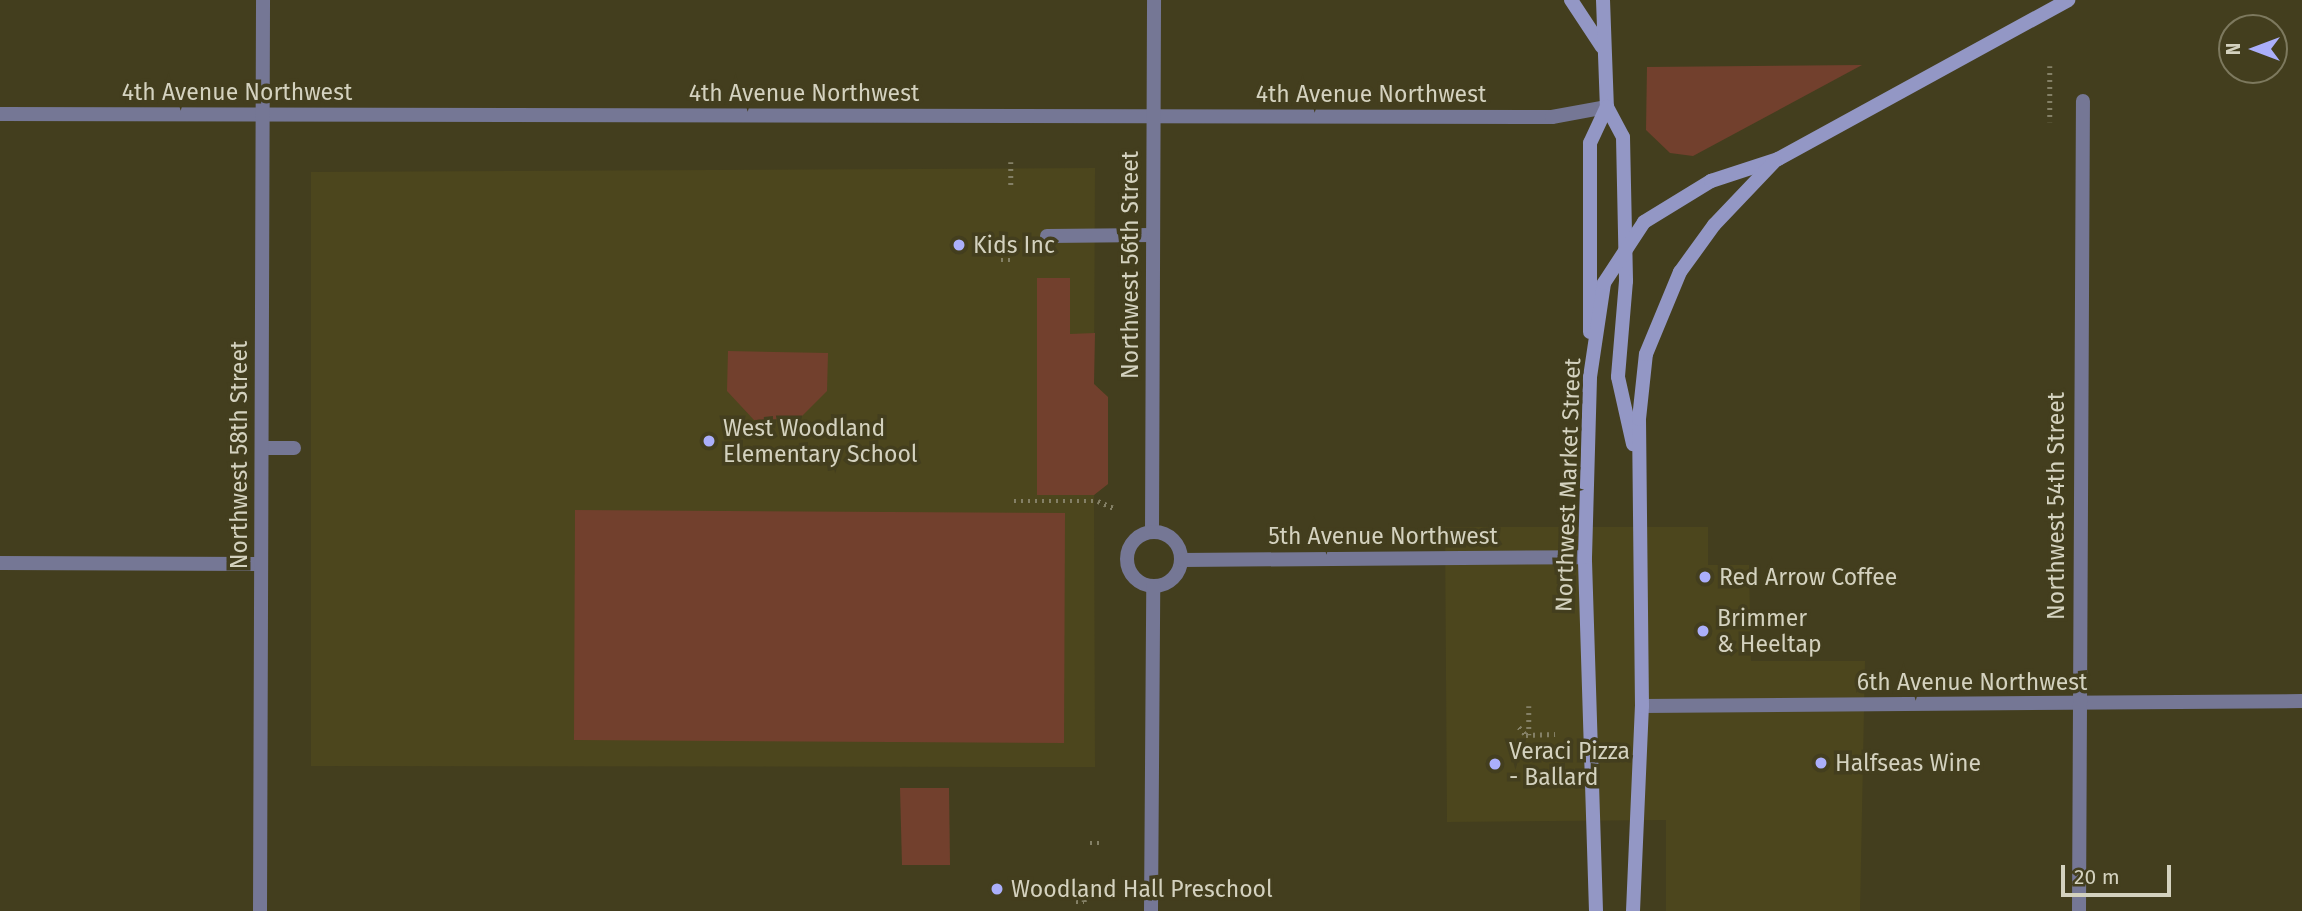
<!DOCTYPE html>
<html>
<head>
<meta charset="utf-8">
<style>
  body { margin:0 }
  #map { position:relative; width:2302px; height:911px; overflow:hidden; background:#433e1e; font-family:"Fira Sans",sans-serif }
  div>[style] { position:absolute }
  .built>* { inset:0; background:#4c461d }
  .green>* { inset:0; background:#72402d }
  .path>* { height:4.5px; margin-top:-2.25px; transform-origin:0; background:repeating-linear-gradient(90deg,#848066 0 2px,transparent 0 7px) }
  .lane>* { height:14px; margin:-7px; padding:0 7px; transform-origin:7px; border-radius:7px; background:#757795 }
  .street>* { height:14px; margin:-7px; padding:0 7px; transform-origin:7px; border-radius:7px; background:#757795 }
  .street>.ring { margin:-7px; padding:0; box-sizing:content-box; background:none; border:14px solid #757795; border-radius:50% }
  .secondary>* { height:14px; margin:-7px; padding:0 7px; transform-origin:7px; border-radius:7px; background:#9397c5 }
  .dots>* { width:19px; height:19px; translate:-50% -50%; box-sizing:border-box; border:4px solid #433e1e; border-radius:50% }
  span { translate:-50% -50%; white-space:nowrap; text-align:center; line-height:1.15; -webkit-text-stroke:7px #433e1e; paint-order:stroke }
  .street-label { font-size:23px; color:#d4d2bf }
  .poi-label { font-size:23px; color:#d4d2bf }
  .left { translate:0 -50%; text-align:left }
  .north { position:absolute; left:2218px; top:14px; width:70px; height:70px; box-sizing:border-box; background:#433e1e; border:2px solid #7d795e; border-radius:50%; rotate:270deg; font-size:19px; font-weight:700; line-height:28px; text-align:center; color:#d4d2bf }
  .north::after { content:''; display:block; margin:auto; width:24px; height:32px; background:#abaffb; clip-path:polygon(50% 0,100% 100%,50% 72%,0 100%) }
  .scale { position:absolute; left:2061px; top:865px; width:110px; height:32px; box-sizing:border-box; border:4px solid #d4d2bf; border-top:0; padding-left:9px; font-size:21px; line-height:24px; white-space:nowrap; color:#d4d2bf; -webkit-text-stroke:5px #433e1e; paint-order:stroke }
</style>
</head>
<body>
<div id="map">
  <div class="built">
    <div style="clip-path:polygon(1095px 168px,1094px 384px,1108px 397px,1108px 484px,1094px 495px,1095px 767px,311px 766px,311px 172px)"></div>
    <div style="clip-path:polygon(1445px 527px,1708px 527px,1708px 565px,1749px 565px,1751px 661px,1865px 661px,1860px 911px,1666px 911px,1666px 820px,1447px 822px)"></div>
  </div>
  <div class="green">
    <div style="clip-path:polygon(1862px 65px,1693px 156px,1670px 153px,1646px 130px,1647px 67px)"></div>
    <div style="clip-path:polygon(1037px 278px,1070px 278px,1070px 334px,1095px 333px,1094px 384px,1108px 397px,1108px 484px,1094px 495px,1037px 495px)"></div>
    <div style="clip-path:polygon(728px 351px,828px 353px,827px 391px,799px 419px,754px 420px,727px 391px)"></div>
    <div style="clip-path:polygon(575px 510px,1065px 513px,1064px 743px,574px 740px)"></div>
    <div style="clip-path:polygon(900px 788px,949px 788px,950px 865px,902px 865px)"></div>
  </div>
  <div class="path">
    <div style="left:2050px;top:66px;width:56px;rotate:90deg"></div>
    <div style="left:1011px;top:162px;width:24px;rotate:90deg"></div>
    <div style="left:1001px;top:260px;width:10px"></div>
    <div style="left:1014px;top:501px;width:84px"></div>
    <div style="left:1098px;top:501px;width:20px;rotate:24deg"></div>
    <div style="left:1529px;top:706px;width:29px;rotate:90deg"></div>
    <div style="left:1519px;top:727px;width:11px;rotate:49deg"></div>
    <div style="left:1526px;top:735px;width:29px;rotate:-2deg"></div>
    <div style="left:1090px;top:843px;width:13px"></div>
    <div style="left:1076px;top:902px;width:8px"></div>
    <div style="left:1084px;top:902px;width:9px;rotate:-90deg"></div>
  </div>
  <div class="lane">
    <div style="left:1047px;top:236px;width:106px;rotate:-0.5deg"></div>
    <div style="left:262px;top:448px;width:32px"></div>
  </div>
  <div class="street">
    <div style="left:0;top:114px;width:1552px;rotate:0.11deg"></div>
    <div style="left:1552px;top:117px;width:56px;rotate:-10.3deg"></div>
    <div style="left:1152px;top:531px;width:531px;rotate:-89.78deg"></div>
    <div class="ring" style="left:1127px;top:532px;width:40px;height:40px"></div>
    <div style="left:1182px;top:560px;width:403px;rotate:-0.4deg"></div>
    <div style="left:0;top:563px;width:261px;rotate:0.2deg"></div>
    <div style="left:1642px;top:706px;width:660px;rotate:-0.43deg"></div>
    <div style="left:260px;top:911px;width:911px;rotate:-89.81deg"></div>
    <div style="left:1151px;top:911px;width:325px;rotate:-89.6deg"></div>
    <div style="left:2079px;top:911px;width:810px;rotate:-89.72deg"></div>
  </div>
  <div class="secondary">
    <div style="left:1571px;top:0;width:56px;rotate:56.6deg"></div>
    <div style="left:1603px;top:0;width:107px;rotate:87.9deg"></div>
    <div style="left:1607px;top:107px;width:34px;rotate:62deg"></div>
    <div style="left:1623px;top:137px;width:144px;rotate:88.8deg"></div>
    <div style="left:1626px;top:281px;width:96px;rotate:94.8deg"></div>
    <div style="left:1618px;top:377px;width:69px;rotate:77.4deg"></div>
    <div style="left:1590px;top:332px;width:189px;rotate:-90deg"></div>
    <div style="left:1590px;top:143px;width:40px;rotate:-65deg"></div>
    <div style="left:1596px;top:911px;width:354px;rotate:-91.8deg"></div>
    <div style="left:1585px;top:557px;width:180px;rotate:-88.4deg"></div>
    <div style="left:1590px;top:377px;width:95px;rotate:-81.5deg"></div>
    <div style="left:1604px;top:283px;width:73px;rotate:-56.7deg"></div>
    <div style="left:1644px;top:222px;width:79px;rotate:-31.5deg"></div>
    <div style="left:1711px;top:181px;width:71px;rotate:-18.2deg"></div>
    <div style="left:1778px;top:159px;width:331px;rotate:-28.7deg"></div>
    <div style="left:1633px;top:911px;width:205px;rotate:-87.5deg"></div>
    <div style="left:1642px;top:706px;width:287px;rotate:-90.6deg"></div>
    <div style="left:1639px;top:419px;width:65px;rotate:-83.9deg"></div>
    <div style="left:1646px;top:354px;width:89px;rotate:-67.5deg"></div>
    <div style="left:1680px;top:272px;width:58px;rotate:-54.1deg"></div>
    <div style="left:1714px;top:225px;width:88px;rotate:-46.4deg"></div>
  </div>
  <div class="dots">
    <div style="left:959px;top:245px;background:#abaffb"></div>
    <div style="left:709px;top:441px;background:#abaffb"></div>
    <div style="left:1705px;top:577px;background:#abaffb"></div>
    <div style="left:1703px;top:631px;background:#abaffb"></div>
    <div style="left:1821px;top:763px;background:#abaffb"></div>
    <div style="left:1495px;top:764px;background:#abaffb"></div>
    <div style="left:997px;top:889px;background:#abaffb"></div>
  </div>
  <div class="street-label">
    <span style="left:237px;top:92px">4th Avenue Northwest</span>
    <span style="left:804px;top:93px">4th Avenue Northwest</span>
    <span style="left:1371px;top:94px">4th Avenue Northwest</span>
    <span style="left:1130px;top:265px;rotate:-90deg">Northwest 56th Street</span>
    <span style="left:239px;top:455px;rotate:-90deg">Northwest 58th Street</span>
    <span style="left:1568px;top:485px;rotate:-88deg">Northwest Market Street</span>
    <span style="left:2056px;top:506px;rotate:-90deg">Northwest 54th Street</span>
    <span style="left:1383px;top:536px">5th Avenue Northwest</span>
    <span style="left:1972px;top:682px">6th Avenue Northwest</span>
  </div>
  <div class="poi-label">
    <span class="left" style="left:973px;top:245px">Kids Inc</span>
    <span class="left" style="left:723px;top:441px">West Woodland<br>Elementary School</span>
    <span class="left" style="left:1719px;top:577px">Red Arrow Coffee</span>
    <span class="left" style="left:1717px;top:631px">Brimmer<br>&amp; Heeltap</span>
    <span class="left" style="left:1509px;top:764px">Veraci Pizza<br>- Ballard</span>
    <span class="left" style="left:1835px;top:763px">Halfseas Wine</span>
    <span class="left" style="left:1011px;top:889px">Woodland Hall Preschool</span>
  </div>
  <div class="north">N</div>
  <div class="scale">20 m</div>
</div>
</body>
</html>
